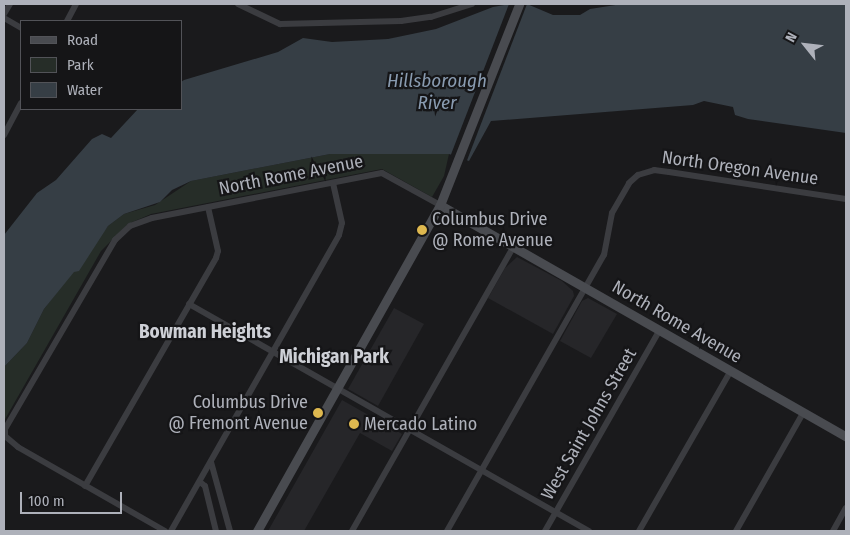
<!DOCTYPE html>
<html>
<head>
<meta charset="utf-8">
<style>
  body { margin:0 }
  #map { position:relative; width:850px; height:535px; overflow:hidden; background:#1a1a1c; font-family:"Fira Sans Condensed",sans-serif }
  div>[style] { position:absolute }
  .built>* { inset:0; background:#262629 }
  .green>* { inset:0; background:#262d28 }
  .water>* { inset:0; background:#363e45 }
  .pier>* { inset:0; background:#1a1a1c }
  .street>* { height:6px; margin:-3px; padding:0 3px; transform-origin:3px; border-radius:3px; background:#3b3c40 }
  .secondary>* { height:9px; margin:-4.5px; padding:0 4.5px; transform-origin:4.5px; border-radius:4.5px; background:#494b50 }
  .dots>* { width:14px; height:14px; translate:-50% -50%; box-sizing:border-box; border:2px solid #151517; border-radius:50% }
  span { translate:-50% -50%; white-space:nowrap; text-align:center; line-height:1.15; -webkit-text-stroke:4.5px #151517; paint-order:stroke }
  .street-label { font-size:18px; color:#aeb1ba }
  .poi-label { font-size:18px; color:#aeb1ba }
  .left { translate:0 -50%; text-align:left }
  .right { translate:-100% -50%; text-align:right }
  .water-label { font-size:19px; color:#899bb0; font-style:italic }
  .neighbourhood-label { font-size:19px; color:#ced0d6; font-weight:700 }
  .frame { position:absolute; inset:0; border:5px solid #aeb1ba; pointer-events:none }
  .legend { position:absolute; left:20px; top:20px; width:162px; height:90px; box-sizing:border-box; background:#151517; border:1px solid #525358; margin:0; padding:6px 9px; list-style:none; font-size:15px; color:#aeb1ba }
  .legend li { display:flex; align-items:center; gap:10px; height:25px }
  .legend b { width:25px; border:1px solid #525358 }
  .north { position:absolute; left:780px; top:20px; width:50px; height:50px; -webkit-text-stroke:4px #151517; paint-order:stroke; rotate:299deg; font-size:14px; font-weight:700; line-height:20px; text-align:center; color:#aeb1ba }
  .north::after { content:''; display:block; margin:auto; width:18px; height:22px; background:#aeb1ba; clip-path:polygon(50% 0,100% 100%,50% 72%,0 100%) }
  .scale { position:absolute; left:20px; top:492px; width:102px; height:22px; box-sizing:border-box; border:2px solid #aeb1ba; border-top:0; padding-left:6px; font-size:15px; line-height:18px; white-space:nowrap; color:#aeb1ba; -webkit-text-stroke:4px #151517; paint-order:stroke }
</style>
</head>
<body>
<div id="map">
  <div class="built">
    <div style="clip-path:polygon(517px 257px,562px 281px,573px 291px,574px 296px,553px 334px,488px 298px,505px 268px)"></div>
    <div style="clip-path:polygon(588px 298px,617px 314px,591px 358px,560px 341px,582px 301px)"></div>
    <div style="clip-path:polygon(394px 308px,424px 324px,378px 406px,348px 389px)"></div>
    <div style="clip-path:polygon(342px 400px,402px 434px,392px 451px,360px 433px,304px 531px,268px 531px)"></div>
  </div>
  <div class="green">
    <div style="clip-path:polygon(365px 152px,449px 154px,444px 176px,432px 197px,382px 169px,151px 214px,128px 224px,101px 251px,4px 421px,4px 367px,27px 343px,44px 309px,108px 226px,124px 214px,155px 205px,191px 181px,330px 154px)"></div>
  </div>
  <div class="water">
    <div style="clip-path:polygon(510px 4px,527px 4px,553px 15px,580px 15px,590px 9px,622px 4px,846px 4px,846px 133px,748px 119px,735px 115px,733px 107px,704px 101px,693px 105px,491px 121px,469px 161px,449px 154px,330px 154px,191px 181px,172px 190px,160px 202px,124px 214px,108px 226px,79px 271px,74px 272px,44px 309px,27px 343px,4px 367px,4px 235px,37px 193px,56px 180px,92px 139px,102px 134px,111px 138px,138px 109px,181px 109px,181px 82px,184px 80px,278px 52px,303px 38px,332px 42px,388px 39px,436px 29px,493px 7px)"></div>
  </div>
  <div class="pier">
    <div style="clip-path:polygon(509px 4px,527px 4px,466px 163px,450px 157px)"></div>
  </div>
  <div class="street">
    <div style="left:238px;top:4px;width:47px;rotate:25.5deg"></div>
    <div style="left:280px;top:24px;width:121px;rotate:-1.4deg"></div>
    <div style="left:401px;top:21px;width:30px;rotate:-8deg"></div>
    <div style="left:431px;top:17px;width:43px;rotate:-17.6deg"></div>
    <div style="left:4px;top:14px;width:12px;rotate:-59deg"></div>
    <div style="left:4px;top:18px;width:20px;rotate:30deg"></div>
    <div style="left:67px;top:21px;width:19px;rotate:-62deg"></div>
    <div style="left:4px;top:135px;width:36px;rotate:-62deg"></div>
    <div style="left:189px;top:304px;width:460px;rotate:29.6deg"></div>
    <div style="left:211px;top:462px;width:72px;rotate:74.6deg"></div>
    <div style="left:200px;top:482px;width:6px;rotate:39deg"></div>
    <div style="left:205px;top:486px;width:46px;rotate:76.3deg"></div>
    <div style="left:85px;top:486px;width:263px;rotate:-60.1deg"></div>
    <div style="left:216px;top:258px;width:7px;rotate:-74deg"></div>
    <div style="left:218px;top:251px;width:45px;rotate:-102.8deg"></div>
    <div style="left:165px;top:531px;width:169px;rotate:-150.3deg"></div>
    <div style="left:18px;top:447px;width:17px;rotate:-140deg"></div>
    <div style="left:5px;top:436px;width:7px;rotate:-90deg"></div>
    <div style="left:5px;top:429px;width:219px;rotate:-59.8deg"></div>
    <div style="left:115px;top:240px;width:21px;rotate:-43deg"></div>
    <div style="left:130px;top:226px;width:23px;rotate:-20deg"></div>
    <div style="left:152px;top:218px;width:234px;rotate:-11.1deg"></div>
    <div style="left:382px;top:173px;width:66px;rotate:28.9deg"></div>
    <div style="left:171px;top:531px;width:340px;rotate:-60.4deg"></div>
    <div style="left:339px;top:235px;width:12px;rotate:-76deg"></div>
    <div style="left:342px;top:223px;width:41px;rotate:-102.7deg"></div>
    <div style="left:352px;top:531px;width:326px;rotate:-60.4deg"></div>
    <div style="left:447px;top:531px;width:318px;rotate:-60.4deg"></div>
    <div style="left:604px;top:255px;width:43px;rotate:-79.2deg"></div>
    <div style="left:612px;top:213px;width:34px;rotate:-60deg"></div>
    <div style="left:629px;top:183px;width:12px;rotate:-42deg"></div>
    <div style="left:638px;top:175px;width:17px;rotate:-17deg"></div>
    <div style="left:654px;top:170px;width:15px;rotate:8deg"></div>
    <div style="left:669px;top:172px;width:179px;rotate:8.7deg"></div>
    <div style="left:545px;top:531px;width:230px;rotate:-60.3deg"></div>
    <div style="left:639px;top:531px;width:183px;rotate:-60.2deg"></div>
    <div style="left:736px;top:531px;width:136px;rotate:-60.4deg"></div>
    <div style="left:833px;top:531px;width:26px;rotate:-61deg"></div>
  </div>
  <div class="secondary">
    <div style="left:440px;top:205px;width:468px;rotate:29.7deg"></div>
    <div style="left:257px;top:531px;width:374px;rotate:-60.7deg"></div>
    <div style="left:440px;top:205px;width:216px;rotate:-68.5deg"></div>
  </div>
  <div class="dots">
    <div style="left:422px;top:230px;background:#deb84f"></div>
    <div style="left:318px;top:413px;background:#deb84f"></div>
    <div style="left:354px;top:424px;background:#deb84f"></div>
  </div>
  <div class="street-label">
    <span style="left:740px;top:168px;rotate:8deg">North Oregon Avenue</span>
    <span style="left:291px;top:175px;rotate:-11deg">North Rome Avenue</span>
    <span style="left:677px;top:322px;rotate:30deg">North Rome Avenue</span>
    <span style="left:589px;top:424px;rotate:-60deg">West Saint Johns Street</span>
  </div>
  <div class="poi-label">
    <span class="left" style="left:432px;top:230px">Columbus Drive<br>@ Rome Avenue</span>
    <span class="right" style="left:308px;top:413px">Columbus Drive<br>@ Fremont Avenue</span>
    <span class="left" style="left:364px;top:424px">Mercado Latino</span>
  </div>
  <div class="water-label">
    <span style="left:437px;top:92px">Hillsborough<br>River</span>
  </div>
  <div class="neighbourhood-label">
    <span style="left:205px;top:332px">Bowman Heights</span>
    <span style="left:334px;top:357px">Michigan Park</span>
  </div>
  <div class="frame"></div>
  <ul class="legend">
  <li><b style="height:6px;background:#494b50"></b>Road</li>
  <li><b style="height:14px;background:#262d28"></b>Park</li>
  <li><b style="height:14px;background:#363e45"></b>Water</li>
  </ul>
  <div class="north">N</div>
  <div class="scale">100 m</div>
</div>
</body>
</html>
